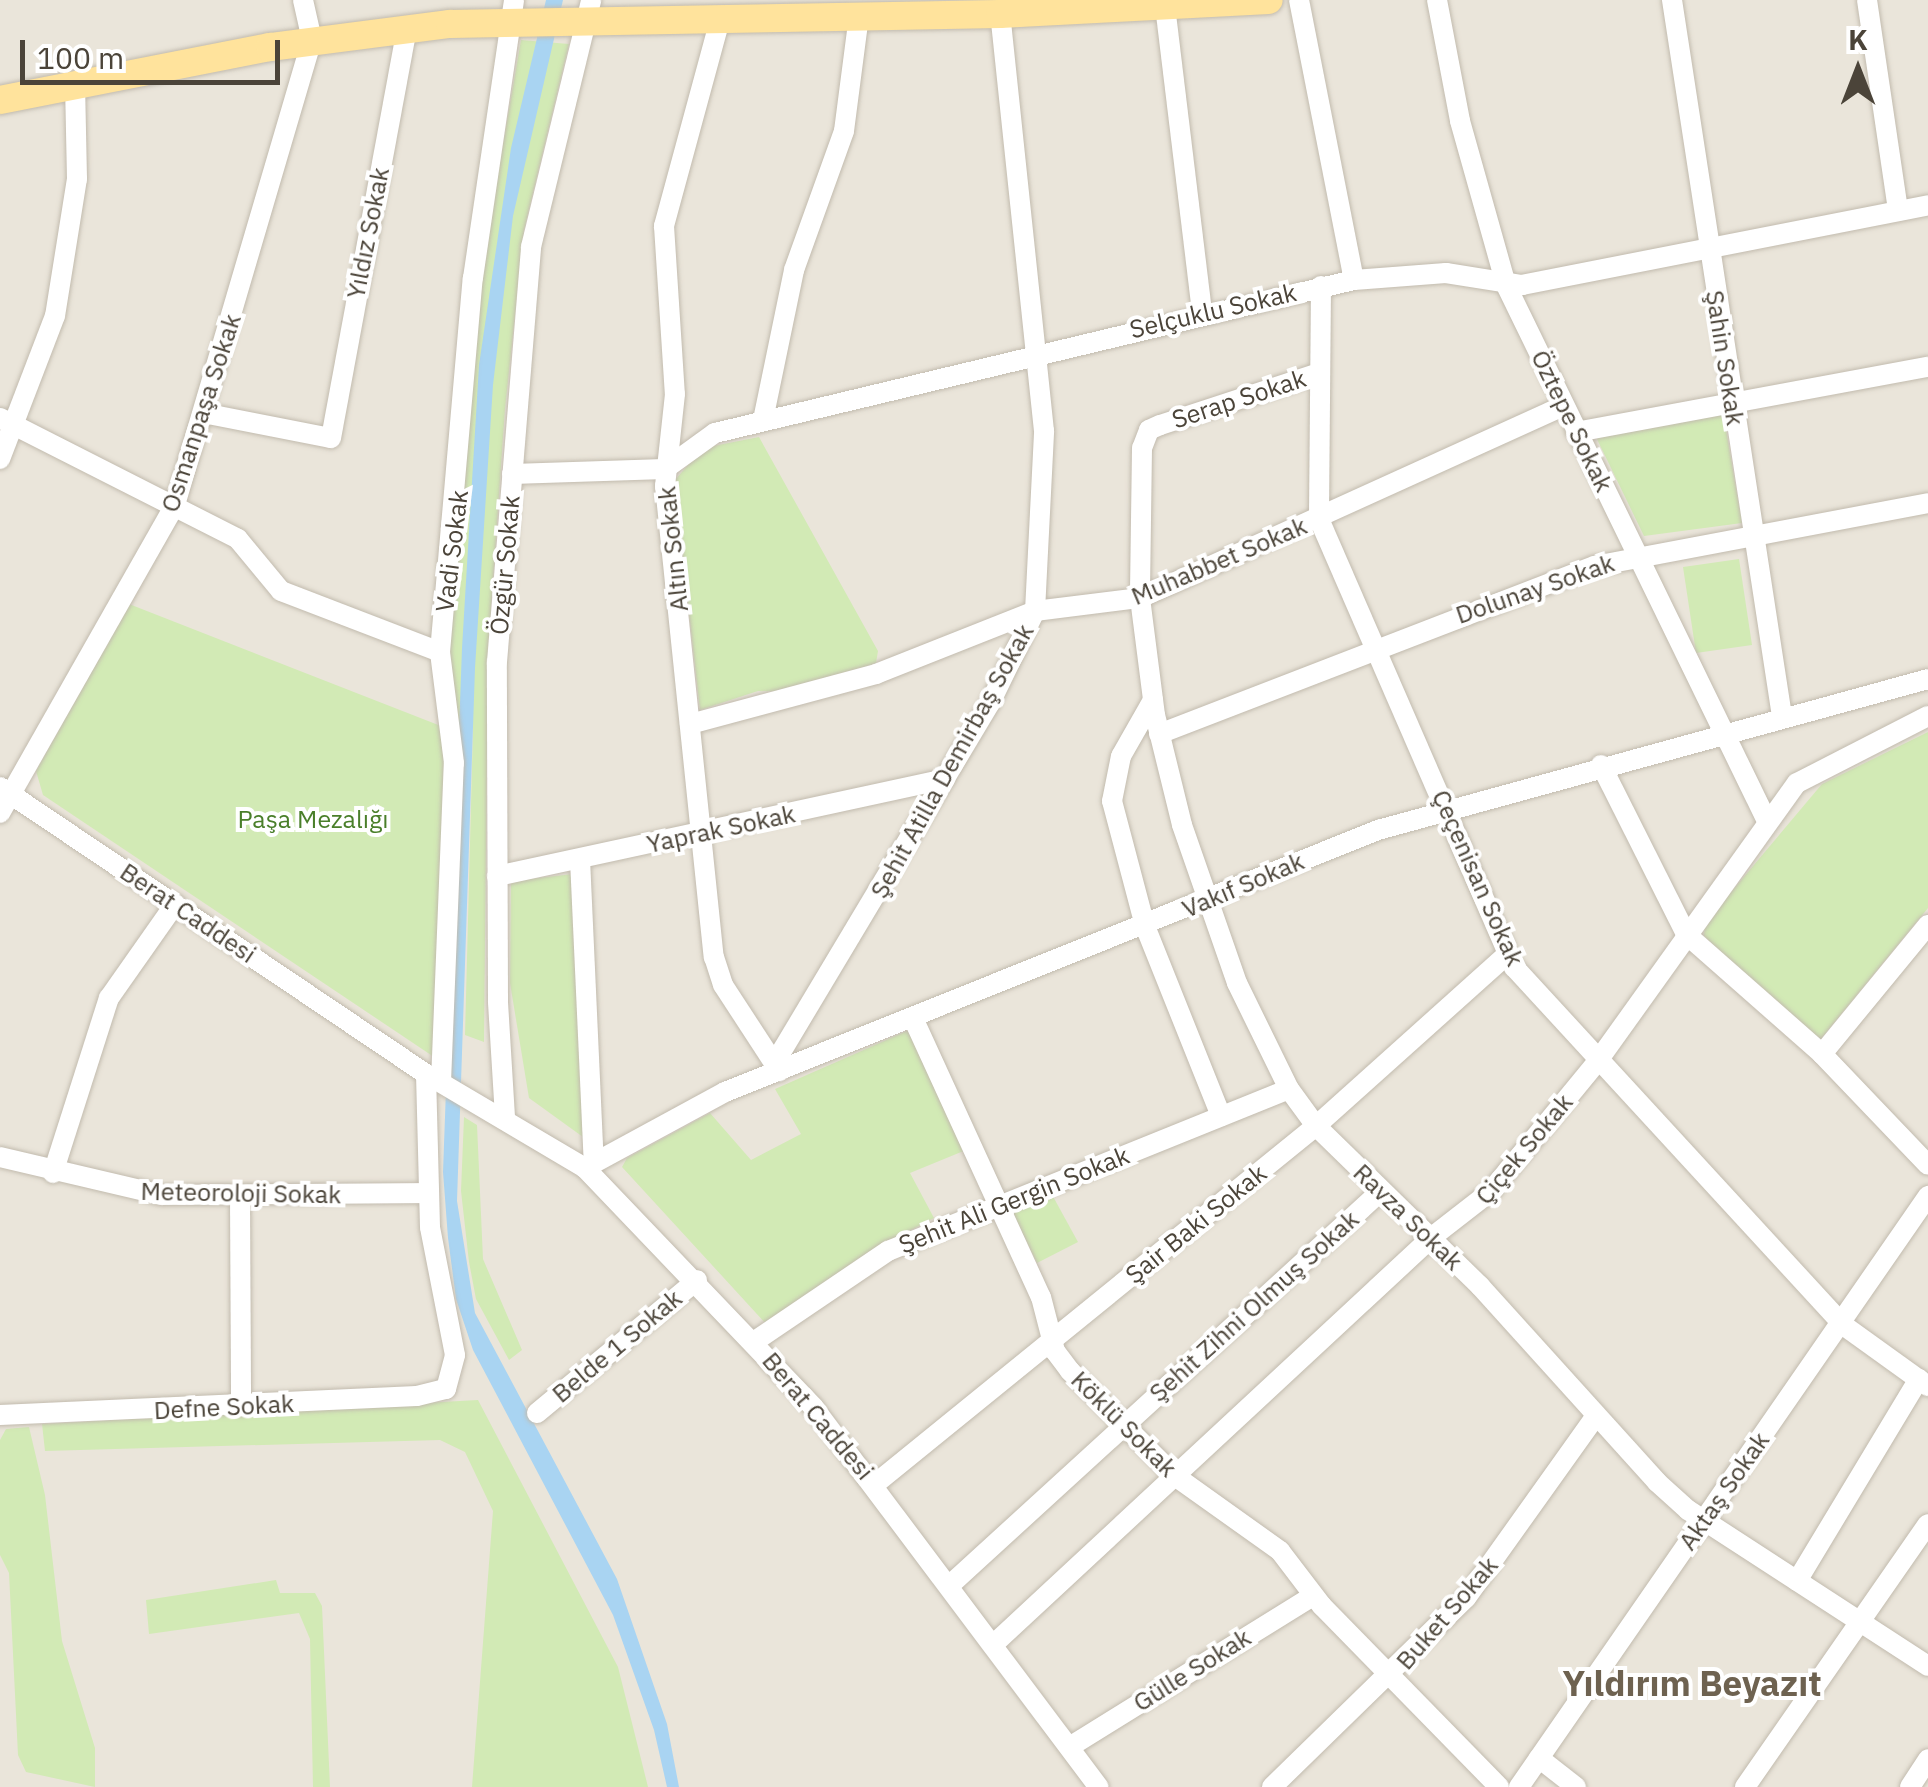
<!DOCTYPE html>
<html>
<head>
<meta charset="utf-8">
<style>
  body { margin:0 }
  #map { position:relative; width:1928px; height:1787px; overflow:hidden; background:#f6f3ec; font-family:"IBM Plex Sans",sans-serif }
  div>[style] { position:absolute }
  .residential>* { inset:0; background:#eae5da }
  .green>* { inset:0; background:#d2eab5 }
  .water>* { inset:0; background:#a9d4f2 }
  .roads { filter:drop-shadow(0 0 2px #c2bbae) drop-shadow(0 0 2px #c2bbae) }
  .minor>* { height:20px; margin:-10px; padding:0 10px; transform-origin:10px; border-radius:10px; background:#fff }
  .major>* { height:28px; margin:-14px; padding:0 14px; transform-origin:14px; border-radius:14px; background:#ffe39c }
  span { translate:-50% -50%; white-space:nowrap; text-align:center; line-height:1.15; -webkit-text-stroke:8px #fff; paint-order:stroke }
  .street-label { font-size:25px; color:#4b4439 }
  .park-label { font-size:25px; color:#4a7f2a }
  .district-label { font-size:35px; color:#6e6250; font-weight:700 }
  .north { position:absolute; left:1808px; top:20px; width:100px; height:100px; -webkit-text-stroke:8px #fff; paint-order:stroke; rotate:0deg; font-size:28px; font-weight:700; line-height:40px; text-align:center; color:#4b4439 }
  .north::after { content:''; display:block; margin:auto; width:35px; height:45px; background:#4b4439; clip-path:polygon(50% 0,100% 100%,50% 72%,0 100%) }
  .scale { position:absolute; left:20px; top:40px; width:260px; height:45px; box-sizing:border-box; border:5px solid #4b4439; border-top:0; padding-left:12px; font-size:30px; line-height:35px; white-space:nowrap; color:#4b4439; -webkit-text-stroke:8px #fff; paint-order:stroke }
</style>
</head>
<body>
<div id="map">
  <div class="residential">
    <div style="clip-path:polygon(0 0,1928px 0,1928px 1787px,0 1787px)"></div>
  </div>
  <div class="green">
    <div style="clip-path:polygon(521px 40px,569px 44px,524px 230px,505px 409px,488px 652px,484px 1042px,465px 1035px,473px 728px,450px 726px,446px 668px,475px 306px)"></div>
    <div style="clip-path:polygon(1723px 412px,1742px 523px,1644px 536px,1595px 435px)"></div>
    <div style="clip-path:polygon(759px 437px,878px 651px,876px 663px,791px 692px,758px 691px,700px 710px,674px 481px,703px 448px)"></div>
    <div style="clip-path:polygon(1739px 559px,1752px 645px,1696px 653px,1683px 567px)"></div>
    <div style="clip-path:polygon(129px 604px,446px 728px,434px 1057px,43px 795px,36px 771px)"></div>
    <div style="clip-path:polygon(1928px 732px,1928px 908px,1820px 1040px,1811px 1040px,1704px 936px,1705px 923px,1822px 784px)"></div>
    <div style="clip-path:polygon(573px 874px,583px 1137px,529px 1098px,510px 983px,511px 881px)"></div>
    <div style="clip-path:polygon(909px 1030px,966px 1150px,910px 1173px,934px 1218px,869px 1252px,768px 1326px,622px 1167px,627px 1158px,710px 1113px,751px 1160px,801px 1134px,775px 1089px)"></div>
    <div style="clip-path:polygon(464px 1117px,477px 1125px,483px 1259px,522px 1350px,509px 1360px,476px 1299px,469px 1262px,461px 1191px)"></div>
    <div style="clip-path:polygon(1050px 1191px,1078px 1242px,1037px 1263px,1010px 1208px)"></div>
    <div style="clip-path:polygon(478px 1400px,618px 1667px,648px 1787px,472px 1787px,493px 1511px,465px 1452px,440px 1440px,45px 1451px,42px 1424px)"></div>
    <div style="clip-path:polygon(29px 1427px,45px 1495px,62px 1641px,95px 1748px,95px 1787px,26px 1772px,18px 1755px,9px 1573px,0 1555px,0 1440px,6px 1429px)"></div>
    <div style="clip-path:polygon(276px 1580px,280px 1593px,315px 1593px,322px 1606px,330px 1787px,313px 1787px,310px 1639px,299px 1613px,149px 1634px,146px 1600px)"></div>
  </div>
  <div class="water">
    <div style="clip-path:polygon(546px 0,563px 0,513px 216px,493px 385px,475px 668px,457px 1201px,475px 1313px,617px 1579px,667px 1724px,679px 1787px,667px 1787px,654px 1730px,613px 1615px,473px 1350px,456px 1299px,448px 1238px,443px 1172px,462px 648px,479px 365px,511px 148px)"></div>
  </div>
  <div class="roads">
    <div class="minor">
      <div style="left:1299px;top:0;width:285px;rotate:78.9deg"></div>
      <div style="left:1437px;top:0;width:123px;rotate:79.2deg"></div>
      <div style="left:1460px;top:121px;width:170px;rotate:74.3deg"></div>
      <div style="left:1506px;top:285px;width:596px;rotate:64.04deg"></div>
      <div style="left:1672px;top:0;width:724px;rotate:81.27deg"></div>
      <div style="left:1867px;top:0;width:213px;rotate:81.6deg"></div>
      <div style="left:1165px;top:6px;width:308px;rotate:83.1deg"></div>
      <div style="left:721px;top:16px;width:218px;rotate:105.2deg"></div>
      <div style="left:664px;top:226px;width:168px;rotate:86.3deg"></div>
      <div style="left:675px;top:394px;width:93px;rotate:96.2deg"></div>
      <div style="left:665px;top:486px;width:474px;rotate:84.1deg"></div>
      <div style="left:714px;top:957px;width:29px;rotate:72deg"></div>
      <div style="left:723px;top:985px;width:103px;rotate:56.9deg"></div>
      <div style="left:1321px;top:286px;width:233px;rotate:90.5deg"></div>
      <div style="left:1319px;top:519px;width:489px;rotate:66.5deg"></div>
      <div style="left:1514px;top:967px;width:486px;rotate:47.4deg"></div>
      <div style="left:1843px;top:1325px;width:105px;rotate:35.7deg"></div>
      <div style="left:1319px;top:373px;width:167px;rotate:161.9deg"></div>
      <div style="left:1160px;top:425px;width:12px;rotate:156deg"></div>
      <div style="left:1149px;top:430px;width:19px;rotate:111deg"></div>
      <div style="left:1142px;top:448px;width:150px;rotate:90.8deg"></div>
      <div style="left:1140px;top:598px;width:118px;rotate:82.7deg"></div>
      <div style="left:1155px;top:715px;width:113px;rotate:76.2deg"></div>
      <div style="left:1182px;top:825px;width:167px;rotate:70.8deg"></div>
      <div style="left:1237px;top:983px;width:118px;rotate:63.9deg"></div>
      <div style="left:1289px;top:1089px;width:46px;rotate:53.9deg"></div>
      <div style="left:1316px;top:1126px;width:229px;rotate:44.3deg"></div>
      <div style="left:1480px;top:1286px;width:264px;rotate:47.9deg"></div>
      <div style="left:1657px;top:1482px;width:42px;rotate:42.1deg"></div>
      <div style="left:1688px;top:1510px;width:286px;rotate:33deg"></div>
      <div style="left:203px;top:413px;width:130px;rotate:11.1deg"></div>
      <div style="left:331px;top:438px;width:417px;rotate:-79.5deg"></div>
      <div style="left:0;top:418px;width:267px;rotate:26.9deg"></div>
      <div style="left:238px;top:539px;width:67px;rotate:50.4deg"></div>
      <div style="left:281px;top:591px;width:170px;rotate:21deg"></div>
      <div style="left:763px;top:420px;width:153px;rotate:-78.3deg"></div>
      <div style="left:794px;top:270px;width:148px;rotate:-70.2deg"></div>
      <div style="left:844px;top:131px;width:116px;rotate:-82.6deg"></div>
      <div style="left:1576px;top:432px;width:358px;rotate:-10.5deg"></div>
      <div style="left:0;top:459px;width:153px;rotate:-69deg"></div>
      <div style="left:55px;top:316px;width:139px;rotate:-80.9deg"></div>
      <div style="left:77px;top:179px;width:92px;rotate:-91.2deg"></div>
      <div style="left:512px;top:474px;width:153px;rotate:-1.9deg"></div>
      <div style="left:665px;top:469px;width:62px;rotate:-35.8deg"></div>
      <div style="left:715px;top:433px;width:657px;rotate:-13.47deg"></div>
      <div style="left:1354px;top:280px;width:92px;rotate:-4.4deg"></div>
      <div style="left:1446px;top:273px;width:77px;rotate:9deg"></div>
      <div style="left:1522px;top:285px;width:414px;rotate:-11.1deg"></div>
      <div style="left:1153px;top:700px;width:64px;rotate:119.7deg"></div>
      <div style="left:1121px;top:756px;width:46px;rotate:101.3deg"></div>
      <div style="left:1112px;top:801px;width:129px;rotate:75.2deg"></div>
      <div style="left:1145px;top:926px;width:205px;rotate:68.2deg"></div>
      <div style="left:690px;top:724px;width:193px;rotate:-15deg"></div>
      <div style="left:876px;top:674px;width:171px;rotate:-21.6deg"></div>
      <div style="left:1035px;top:611px;width:106px;rotate:-7.1deg"></div>
      <div style="left:1140px;top:598px;width:465px;rotate:-24.4deg"></div>
      <div style="left:1159px;top:734px;width:467px;rotate:-21.1deg"></div>
      <div style="left:1595px;top:566px;width:339px;rotate:-10.7deg"></div>
      <div style="left:1601px;top:765px;width:189px;rotate:63.3deg"></div>
      <div style="left:1686px;top:934px;width:181px;rotate:41.4deg"></div>
      <div style="left:1822px;top:1054px;width:153px;rotate:46.3deg"></div>
      <div style="left:0;top:787px;width:514px;rotate:33.97deg"></div>
      <div style="left:426px;top:1074px;width:185px;rotate:30.6deg"></div>
      <div style="left:585px;top:1168px;width:332px;rotate:46.3deg"></div>
      <div style="left:814px;top:1408px;width:474px;rotate:53.1deg"></div>
      <div style="left:0;top:813px;width:354px;rotate:-60.4deg"></div>
      <div style="left:175px;top:505px;width:485px;rotate:-73.6deg"></div>
      <div style="left:312px;top:40px;width:41px;rotate:-102.7deg"></div>
      <div style="left:580px;top:859px;width:303px;rotate:87.4deg"></div>
      <div style="left:497px;top:876px;width:458px;rotate:-12.2deg"></div>
      <div style="left:913px;top:1018px;width:307px;rotate:65.4deg"></div>
      <div style="left:1041px;top:1297px;width:56px;rotate:75.5deg"></div>
      <div style="left:1055px;top:1351px;width:25px;rotate:53deg"></div>
      <div style="left:1070px;top:1371px;width:148px;rotate:45deg"></div>
      <div style="left:1175px;top:1476px;width:129px;rotate:35.5deg"></div>
      <div style="left:1280px;top:1551px;width:69px;rotate:52.6deg"></div>
      <div style="left:1322px;top:1606px;width:253px;rotate:45.6deg"></div>
      <div style="left:1822px;top:1054px;width:167px;rotate:-50.6deg"></div>
      <div style="left:774px;top:1064px;width:421px;rotate:-59.1deg"></div>
      <div style="left:990px;top:703px;width:102px;rotate:-63.9deg"></div>
      <div style="left:1035px;top:611px;width:180px;rotate:-87.1deg"></div>
      <div style="left:1044px;top:431px;width:419px;rotate:-96deg"></div>
      <div style="left:441px;top:1082px;width:319px;rotate:-87.7deg"></div>
      <div style="left:454px;top:763px;width:112px;rotate:-97.2deg"></div>
      <div style="left:440px;top:652px;width:375px;rotate:-85deg"></div>
      <div style="left:473px;top:278px;width:281px;rotate:-81.6deg"></div>
      <div style="left:505px;top:1117px;width:116px;rotate:-93.5deg"></div>
      <div style="left:498px;top:1001px;width:339px;rotate:-90.2deg"></div>
      <div style="left:497px;top:662px;width:416px;rotate:-85.3deg"></div>
      <div style="left:531px;top:247px;width:254px;rotate:-76.3deg"></div>
      <div style="left:0;top:1157px;width:166px;rotate:13.2deg"></div>
      <div style="left:162px;top:1195px;width:265px;rotate:-0.4deg"></div>
      <div style="left:585px;top:1168px;width:159px;rotate:-28.5deg"></div>
      <div style="left:725px;top:1092px;width:704px;rotate:-21.86deg"></div>
      <div style="left:1378px;top:830px;width:570px;rotate:-15.35deg"></div>
      <div style="left:53px;top:1173px;width:184px;rotate:-72.3deg"></div>
      <div style="left:109px;top:998px;width:115px;rotate:-54.9deg"></div>
      <div style="left:240px;top:1197px;width:209px;rotate:89.7deg"></div>
      <div style="left:755px;top:1341px;width:161px;rotate:-34.1deg"></div>
      <div style="left:888px;top:1251px;width:432px;rotate:-22deg"></div>
      <div style="left:537px;top:1413px;width:208px;rotate:-39.7deg"></div>
      <div style="left:0;top:1415px;width:417px;rotate:-2.6deg"></div>
      <div style="left:417px;top:1396px;width:30px;rotate:-14deg"></div>
      <div style="left:446px;top:1389px;width:35px;rotate:-75deg"></div>
      <div style="left:455px;top:1355px;width:130px;rotate:-101.1deg"></div>
      <div style="left:430px;top:1227px;width:153px;rotate:-91.5deg"></div>
      <div style="left:875px;top:1484px;width:568px;rotate:-39.07deg"></div>
      <div style="left:1316px;top:1126px;width:258px;rotate:-41.9deg"></div>
      <div style="left:1797px;top:1581px;width:236px;rotate:-58.9deg"></div>
      <div style="left:950px;top:1585px;width:584px;rotate:-42.43deg"></div>
      <div style="left:995px;top:1643px;width:596px;rotate:-42.89deg"></div>
      <div style="left:1432px;top:1237px;width:75px;rotate:-37.9deg"></div>
      <div style="left:1491px;top:1191px;width:167px;rotate:-50.6deg"></div>
      <div style="left:1597px;top:1062px;width:343px;rotate:-54.4deg"></div>
      <div style="left:1797px;top:783px;width:147px;rotate:-27.1deg"></div>
      <div style="left:1071px;top:1746px;width:285px;rotate:-31.8deg"></div>
      <div style="left:1539px;top:1758px;width:47px;rotate:38.1deg"></div>
      <div style="left:1272px;top:1787px;width:271px;rotate:-44.3deg"></div>
      <div style="left:1466px;top:1598px;width:224px;rotate:-54.5deg"></div>
      <div style="left:1519px;top:1787px;width:719px;rotate:-55.31deg"></div>
      <div style="left:1745px;top:1787px;width:320px;rotate:-55.2deg"></div>
      <div style="left:1910px;top:1787px;width:33px;rotate:-57deg"></div>
    </div>
    <div class="major">
      <div style="left:0;top:100px;width:275px;rotate:-11.1deg"></div>
      <div style="left:270px;top:47px;width:181px;rotate:-7.3deg"></div>
      <div style="left:450px;top:24px;width:550px;rotate:-1.04deg"></div>
      <div style="left:1000px;top:14px;width:269px;rotate:-3deg"></div>
    </div>
  </div>
  <div class="street-label">
    <span style="left:368px;top:233px;rotate:-79deg">Yıldız Sokak</span>
    <span style="left:1213px;top:311px;rotate:-13deg">Selçuklu Sokak</span>
    <span style="left:1725px;top:358px;rotate:81deg">Şahin Sokak</span>
    <span style="left:1239px;top:399px;rotate:-18deg">Serap Sokak</span>
    <span style="left:201px;top:413px;rotate:-72deg">Osmanpaşa Sokak</span>
    <span style="left:1572px;top:421px;rotate:64deg">Öztepe Sokak</span>
    <span style="left:673px;top:549px;rotate:-96deg">Altın Sokak</span>
    <span style="left:452px;top:551px;rotate:-83deg">Vadi Sokak</span>
    <span style="left:1219px;top:561px;rotate:-23deg">Muhabbet Sokak</span>
    <span style="left:505px;top:565px;rotate:-85deg">Özgür Sokak</span>
    <span style="left:1535px;top:589px;rotate:-19deg">Dolunay Sokak</span>
    <span style="left:952px;top:761px;rotate:-61deg">Şehit Atilla Demirbaş Sokak</span>
    <span style="left:721px;top:829px;rotate:-12deg">Yaprak Sokak</span>
    <span style="left:1478px;top:878px;rotate:66deg">Çeçenisan Sokak</span>
    <span style="left:1243px;top:885px;rotate:-23deg">Vakıf Sokak</span>
    <span style="left:188px;top:913px;rotate:34deg">Berat Caddesi</span>
    <span style="left:1524px;top:1149px;rotate:-50deg">Çiçek Sokak</span>
    <span style="left:241px;top:1193px;rotate:1deg">Meteoroloji Sokak</span>
    <span style="left:1014px;top:1200px;rotate:-22deg">Şehit Ali Gergin Sokak</span>
    <span style="left:1408px;top:1217px;rotate:44deg">Ravza Sokak</span>
    <span style="left:1196px;top:1224px;rotate:-39deg">Şair Baki Sokak</span>
    <span style="left:1254px;top:1306px;rotate:-42deg">Şehit Zihni Olmuş Sokak</span>
    <span style="left:617px;top:1346px;rotate:-40deg">Belde 1 Sokak</span>
    <span style="left:224px;top:1407px;rotate:-3deg">Defne Sokak</span>
    <span style="left:818px;top:1416px;rotate:50deg">Berat Caddesi</span>
    <span style="left:1124px;top:1424px;rotate:45deg">Köklü Sokak</span>
    <span style="left:1724px;top:1491px;rotate:-55deg">Aktaş Sokak</span>
    <span style="left:1447px;top:1613px;rotate:-49deg">Buket Sokak</span>
    <span style="left:1192px;top:1670px;rotate:-32deg">Gülle Sokak</span>
  </div>
  <div class="park-label">
    <span style="left:313px;top:819px">Paşa Mezalığı</span>
  </div>
  <div class="district-label">
    <span style="left:1692px;top:1683px">Yıldırım Beyazıt</span>
  </div>
  <div class="north">K</div>
  <div class="scale">100 m</div>
</div>
</body>
</html>
